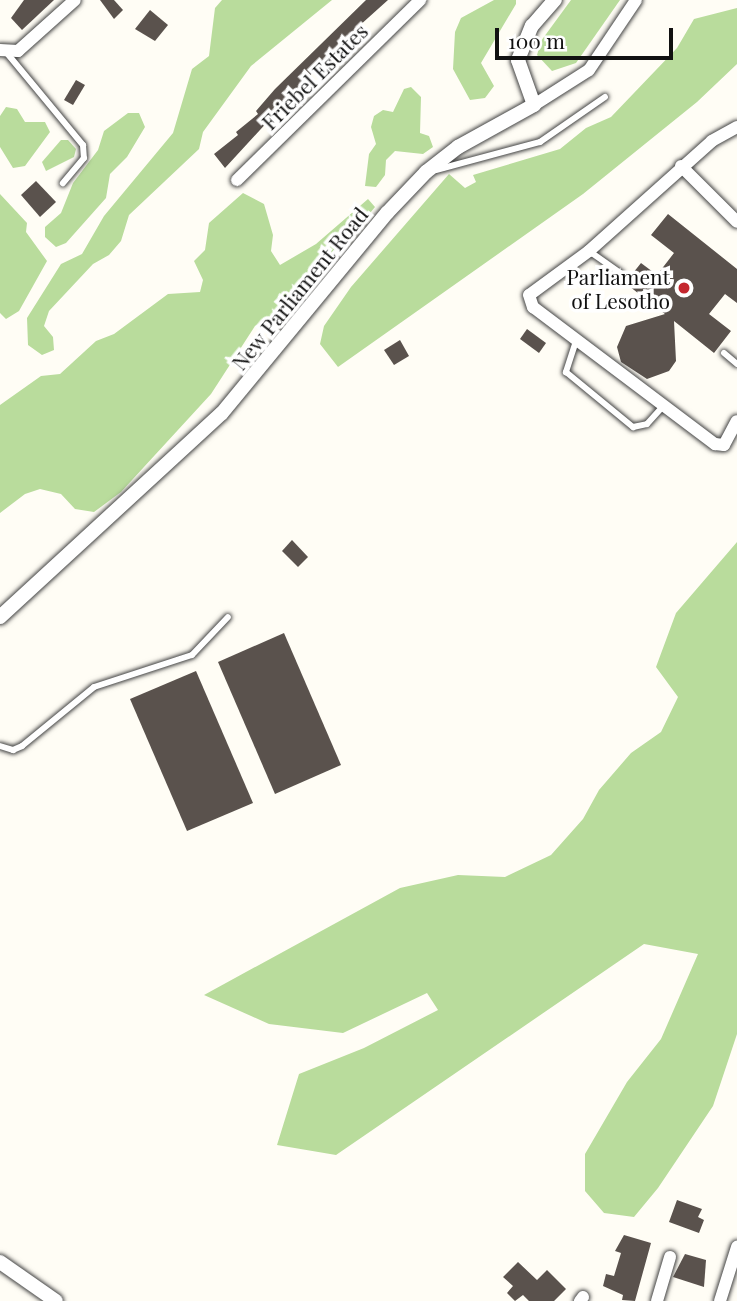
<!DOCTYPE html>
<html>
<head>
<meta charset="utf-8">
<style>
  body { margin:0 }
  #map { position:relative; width:737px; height:1301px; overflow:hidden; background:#fffdf5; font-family:"Playfair Display",serif }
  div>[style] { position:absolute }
  .forest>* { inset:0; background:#b9dc9c }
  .building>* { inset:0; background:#5a524d }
  .roads { filter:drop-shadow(0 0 2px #444) drop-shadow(0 0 2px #444) }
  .service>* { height:6px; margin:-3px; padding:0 3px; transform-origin:3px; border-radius:3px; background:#fff }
  .minor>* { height:12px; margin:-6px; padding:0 6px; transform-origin:6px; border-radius:6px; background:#fff }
  .tertiary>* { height:14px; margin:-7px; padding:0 7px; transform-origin:7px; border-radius:7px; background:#fff }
  .dots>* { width:19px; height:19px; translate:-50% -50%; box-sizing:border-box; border:4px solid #fff; border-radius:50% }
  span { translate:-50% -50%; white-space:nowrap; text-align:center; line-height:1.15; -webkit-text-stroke:7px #fff; paint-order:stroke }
  .street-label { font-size:21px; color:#111 }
  .poi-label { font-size:21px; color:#111 }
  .right { translate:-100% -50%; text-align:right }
  .scale { position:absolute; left:495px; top:28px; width:178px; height:32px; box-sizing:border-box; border:4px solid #111; border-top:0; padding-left:9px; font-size:21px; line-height:24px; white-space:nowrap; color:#111; -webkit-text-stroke:5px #fff; paint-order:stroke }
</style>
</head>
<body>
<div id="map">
  <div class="forest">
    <div style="clip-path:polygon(222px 0,332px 0,251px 66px,203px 132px,199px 149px,129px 215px,121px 241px,109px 255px,93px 264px,49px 311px,44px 326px,53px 337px,54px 350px,42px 355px,28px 345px,27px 318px,61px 264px,82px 254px,104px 216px,173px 133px,192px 69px,209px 56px,215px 8px)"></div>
    <div style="clip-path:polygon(494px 0,516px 0,516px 4px,481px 63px,494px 86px,485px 98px,470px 100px,453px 69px,455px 32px,461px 18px)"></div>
    <div style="clip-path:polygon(571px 0,620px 0,576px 63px,552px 71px,537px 55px,541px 41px)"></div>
    <div style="clip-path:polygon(737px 8px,737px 64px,697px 102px,583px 194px,338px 367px,320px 344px,324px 326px,351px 287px,449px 174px,465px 188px,476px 182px,473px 175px,560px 149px,586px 128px,611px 117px,677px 48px,694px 19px)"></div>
    <div style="clip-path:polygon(411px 87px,421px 97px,420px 133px,429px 136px,433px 147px,423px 154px,395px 151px,386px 160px,385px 175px,376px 187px,365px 186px,369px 154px,376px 144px,371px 127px,374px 116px,383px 110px,393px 112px,404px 89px)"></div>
    <div style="clip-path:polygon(6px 107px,17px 109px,25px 122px,45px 122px,50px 132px,25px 166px,13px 168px,0 147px,0 116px)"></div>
    <div style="clip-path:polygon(128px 113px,139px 113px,145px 127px,127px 157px,110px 174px,106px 198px,66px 243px,56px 247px,45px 237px,45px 227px,61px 213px,73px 183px,98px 150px,104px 131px)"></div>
    <div style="clip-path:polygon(61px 140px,68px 140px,76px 149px,74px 157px,46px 171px,42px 162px)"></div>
    <div style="clip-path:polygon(243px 193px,264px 204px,273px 235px,271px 251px,280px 265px,316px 244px,368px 199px,375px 207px,295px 303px,255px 326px,211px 394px,121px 492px,94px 512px,75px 509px,61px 494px,40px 489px,25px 494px,0 513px,0 405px,41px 376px,60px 374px,96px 341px,114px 334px,168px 294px,200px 292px,203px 280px,194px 261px,205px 250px,209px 223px)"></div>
    <div style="clip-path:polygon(0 194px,27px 223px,26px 232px,47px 261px,19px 311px,6px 319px,0 313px)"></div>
    <div style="clip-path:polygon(737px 542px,737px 1034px,713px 1106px,658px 1188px,634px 1217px,604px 1213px,585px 1191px,585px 1154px,627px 1082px,661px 1039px,698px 954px,644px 944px,336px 1155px,277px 1145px,299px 1074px,364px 1048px,438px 1010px,427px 993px,343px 1033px,269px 1024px,204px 995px,400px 888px,458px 875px,505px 877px,551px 855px,583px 819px,599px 790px,631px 753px,661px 732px,678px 697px,656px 667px,676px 613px)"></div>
  </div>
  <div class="building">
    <div style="clip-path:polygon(24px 0,54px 0,22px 30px,11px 18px)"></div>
    <div style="clip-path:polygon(100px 0,114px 0,123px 10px,114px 19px)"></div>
    <div style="clip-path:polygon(366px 0,388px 0,339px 44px,225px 168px,214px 154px,238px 135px,236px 132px,258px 114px,256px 111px,275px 89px)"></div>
    <div style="clip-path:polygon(150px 10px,168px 25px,155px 41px,135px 29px)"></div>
    <div style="clip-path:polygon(76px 80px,85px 85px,73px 105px,64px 100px)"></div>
    <div style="clip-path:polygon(36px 181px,56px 202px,40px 217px,21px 195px)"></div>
    <div style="clip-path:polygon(668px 214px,737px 269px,737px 303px,725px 294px,709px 314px,731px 331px,714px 353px,674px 321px,676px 361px,669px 371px,647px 379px,621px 362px,617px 347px,626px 326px,665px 314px,625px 283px,641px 263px,657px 275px,674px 253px,651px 235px)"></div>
    <div style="clip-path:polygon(527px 329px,546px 343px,539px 353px,520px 339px)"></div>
    <div style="clip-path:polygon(400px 340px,409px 356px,394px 365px,384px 350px)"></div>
    <div style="clip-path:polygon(292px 540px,308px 557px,298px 567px,282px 551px)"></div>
    <div style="clip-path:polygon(284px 633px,341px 765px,275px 794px,218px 662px)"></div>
    <div style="clip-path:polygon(196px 671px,253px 803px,187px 831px,130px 699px)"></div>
    <div style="clip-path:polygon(677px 1200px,702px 1209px,698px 1217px,704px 1220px,699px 1233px,669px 1222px)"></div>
    <div style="clip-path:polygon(624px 1235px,651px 1243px,635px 1301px,622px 1300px,623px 1295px,603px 1286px,606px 1274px,614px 1276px,621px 1253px,615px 1251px)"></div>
    <div style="clip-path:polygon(685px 1254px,706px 1260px,704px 1287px,673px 1277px)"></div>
    <div style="clip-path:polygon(518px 1262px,537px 1280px,547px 1270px,566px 1289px,554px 1301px,529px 1301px,523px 1295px,515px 1301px,507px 1293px,513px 1286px,503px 1277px)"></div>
  </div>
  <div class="roads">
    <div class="service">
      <div style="left:6px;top:52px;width:121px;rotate:50.4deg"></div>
      <div style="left:83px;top:145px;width:13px;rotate:86deg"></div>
      <div style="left:84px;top:158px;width:33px;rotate:130deg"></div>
      <div style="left:436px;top:170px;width:108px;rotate:-15.1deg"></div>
      <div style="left:540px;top:142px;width:79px;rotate:-34.7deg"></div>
      <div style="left:589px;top:251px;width:39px;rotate:35deg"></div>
      <div style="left:576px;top:341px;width:33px;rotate:108deg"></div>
      <div style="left:566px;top:372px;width:87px;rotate:39.4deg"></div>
      <div style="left:633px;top:427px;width:14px;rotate:-12deg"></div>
      <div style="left:647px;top:424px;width:25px;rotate:-48deg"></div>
      <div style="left:724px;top:353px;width:17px;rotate:40deg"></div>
      <div style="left:0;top:746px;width:14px;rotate:17deg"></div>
      <div style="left:13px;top:750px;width:10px;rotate:-24deg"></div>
      <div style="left:22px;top:746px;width:93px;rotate:-39.3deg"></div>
      <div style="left:94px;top:687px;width:103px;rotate:-18.1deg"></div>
      <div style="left:192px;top:655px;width:52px;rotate:-46.5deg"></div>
    </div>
    <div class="minor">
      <div style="left:0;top:50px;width:18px;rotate:3deg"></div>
      <div style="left:18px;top:51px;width:76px;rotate:-41.8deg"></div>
      <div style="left:534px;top:105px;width:65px;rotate:-32.5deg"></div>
      <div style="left:589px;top:70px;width:84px;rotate:-56.1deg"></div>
      <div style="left:737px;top:127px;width:29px;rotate:151deg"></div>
      <div style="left:712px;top:141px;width:165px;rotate:138.2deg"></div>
      <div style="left:589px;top:251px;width:74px;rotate:143.7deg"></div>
      <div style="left:529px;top:295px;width:13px;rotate:72deg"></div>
      <div style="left:533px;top:307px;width:228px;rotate:37deg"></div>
      <div style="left:715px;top:444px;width:9px;rotate:6deg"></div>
      <div style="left:724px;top:445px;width:27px;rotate:-62deg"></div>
      <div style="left:681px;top:166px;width:79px;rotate:45deg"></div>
      <div style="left:237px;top:180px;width:257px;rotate:-44.5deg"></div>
      <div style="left:580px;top:1301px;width:5px;rotate:-53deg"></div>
      <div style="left:657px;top:1301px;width:46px;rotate:-73.5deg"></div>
      <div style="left:720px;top:1301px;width:57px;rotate:-72.5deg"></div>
    </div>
    <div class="tertiary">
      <div style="left:0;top:617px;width:301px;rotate:-42.6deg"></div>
      <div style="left:222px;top:413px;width:259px;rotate:-50.5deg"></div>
      <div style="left:387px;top:213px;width:57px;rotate:-46.4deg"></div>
      <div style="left:426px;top:172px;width:41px;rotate:-38deg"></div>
      <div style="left:458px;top:147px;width:87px;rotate:-28.9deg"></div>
      <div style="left:534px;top:105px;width:48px;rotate:-109.6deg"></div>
      <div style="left:518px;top:60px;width:37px;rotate:-68deg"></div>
      <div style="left:532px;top:26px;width:35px;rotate:-49deg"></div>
      <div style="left:0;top:1262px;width:68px;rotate:34.9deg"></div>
    </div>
  </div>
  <div class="dots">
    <div style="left:684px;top:288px;background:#c4262e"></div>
  </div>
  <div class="street-label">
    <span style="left:314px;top:76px;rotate:-45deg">Friebel Estates</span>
    <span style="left:299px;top:288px;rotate:-51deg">New Parliament Road</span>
  </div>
  <div class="poi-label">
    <span class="right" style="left:670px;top:288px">Parliament<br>of Lesotho</span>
  </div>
  <div class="scale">100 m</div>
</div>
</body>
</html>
